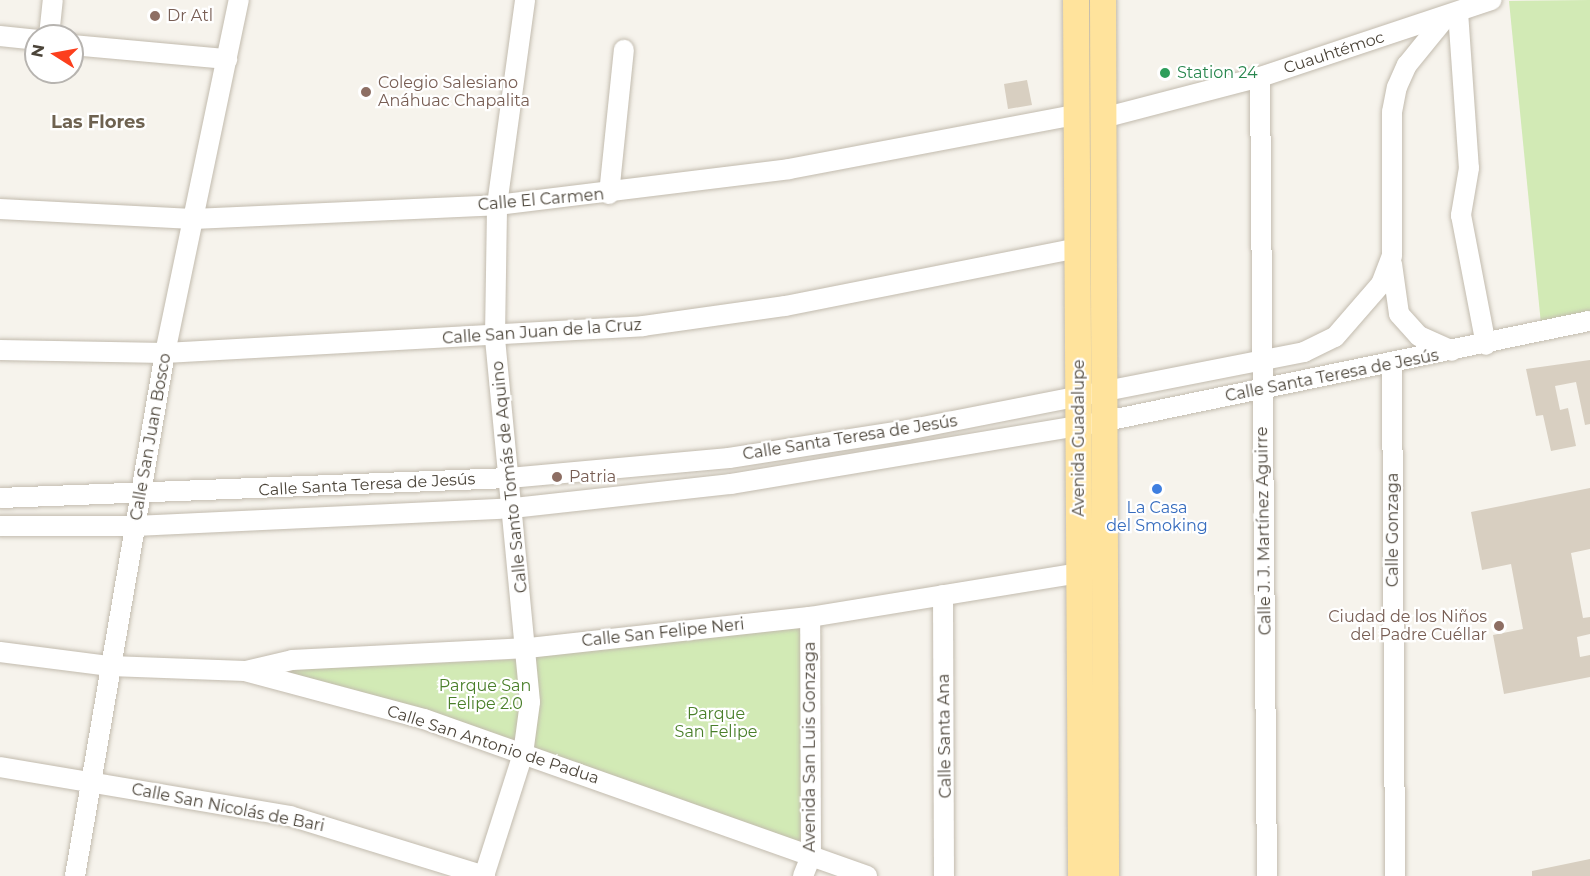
<!DOCTYPE html>
<html>
<head>
<meta charset="utf-8">
<style>
  body { margin:0 }
  #map { position:relative; width:1590px; height:876px; overflow:hidden; background:#f6f3ec; font-family:Montserrat,sans-serif }
  div>[style] { position:absolute }
  .green>* { inset:0; background:#d2eab5 }
  .building>* { inset:0; background:#d8cfc1 }
  .roads { filter:drop-shadow(0 0 2px #c2bbae) drop-shadow(0 0 2px #c2bbae) }
  .minor>* { height:20px; margin:-10px; padding:0 10px; transform-origin:10px; border-radius:10px; background:#fff }
  .major>* { height:26px; margin:-13px; padding:0 13px; transform-origin:13px; border-radius:13px; background:#ffe39c }
  .dots>* { width:16px; height:16px; translate:-50% -50%; box-sizing:border-box; border:3px solid #fff; border-radius:50% }
  span { translate:-50% -50%; white-space:nowrap; text-align:center; line-height:1.15; -webkit-text-stroke:4.5px #fff; paint-order:stroke }
  .education-label { font-size:16px; color:#785e54 }
  .left { translate:0 -50%; text-align:left }
  .right { translate:-100% -50%; text-align:right }
  .street-label { font-size:16px; color:#4b4439 }
  .leisure-label { font-size:16px; color:#27864d }
  .shop-label { font-size:16px; color:#366cbe }
  .park-label { font-size:16px; color:#4a7f2a }
  .neighbourhood-label { font-size:18px; color:#6e6250; font-weight:700 }
  .north { position:absolute; left:24px; top:24px; width:60px; height:60px; box-sizing:border-box; background:#fff; border:2px solid #b7b4b0; border-radius:50%; rotate:281deg; font-size:16px; font-weight:700; line-height:24px; text-align:center; color:#4b4439 }
  .north::after { content:''; display:block; margin:auto; width:21px; height:27px; background:#fc3f1d; clip-path:polygon(50% 0,100% 100%,50% 72%,0 100%) }
</style>
</head>
<body>
<div id="map">
  <div class="green">
    <div style="clip-path:polygon(1590px 0,1590px 313px,1541px 324px,1509px 1px)"></div>
    <div style="clip-path:polygon(805px 623px,808px 853px,526px 748px,532px 652px)"></div>
    <div style="clip-path:polygon(518px 659px,519px 742px,263px 671px)"></div>
  </div>
  <div class="building">
    <div style="clip-path:polygon(1027px 80px,1032px 105px,1008px 109px,1004px 84px)"></div>
    <div style="clip-path:polygon(1590px 360px,1590px 424px,1585px 425px,1576px 382px,1555px 386px,1560px 410px,1568px 408px,1576px 446px,1551px 451px,1543px 415px,1536px 416px,1526px 369px)"></div>
    <div style="clip-path:polygon(1590px 488px,1590px 549px,1571px 553px,1583px 618px,1590px 617px,1590px 634px,1577px 637px,1580px 657px,1590px 655px,1590px 677px,1504px 694px,1493px 635px,1523px 629px,1511px 564px,1482px 570px,1471px 512px)"></div>
    <div style="clip-path:polygon(1590px 859px,1590px 876px,1532px 876px,1532px 871px)"></div>
  </div>
  <div class="roads">
    <div class="minor">
      <div style="left:1458px;top:12px;width:156px;rotate:86deg"></div>
      <div style="left:1469px;top:168px;width:48px;rotate:99.7deg"></div>
      <div style="left:1461px;top:215px;width:132px;rotate:79.1deg"></div>
      <div style="left:0;top:36px;width:36px;rotate:6deg"></div>
      <div style="left:49px;top:36px;width:36px;rotate:-84deg"></div>
      <div style="left:72px;top:45px;width:156px;rotate:5.2deg"></div>
      <div style="left:1260px;top:77px;width:799px;rotate:89.5deg"></div>
      <div style="left:1103px;top:118px;width:162px;rotate:-14.6deg"></div>
      <div style="left:1260px;top:77px;width:244px;rotate:-18.4deg"></div>
      <div style="left:609px;top:194px;width:145px;rotate:-84.1deg"></div>
      <div style="left:0;top:209px;width:193px;rotate:3deg"></div>
      <div style="left:193px;top:219px;width:304px;rotate:-2.6deg"></div>
      <div style="left:497px;top:205px;width:294px;rotate:-7deg"></div>
      <div style="left:789px;top:169px;width:292px;rotate:-10.7deg"></div>
      <div style="left:1392px;top:264px;width:50px;rotate:82deg"></div>
      <div style="left:1399px;top:314px;width:30px;rotate:48deg"></div>
      <div style="left:1419px;top:336px;width:36px;rotate:24deg"></div>
      <div style="left:0;top:350px;width:165px;rotate:1deg"></div>
      <div style="left:165px;top:353px;width:479px;rotate:-3.2deg"></div>
      <div style="left:643px;top:326px;width:143px;rotate:-8deg"></div>
      <div style="left:785px;top:306px;width:299px;rotate:-11.2deg"></div>
      <div style="left:1392px;top:364px;width:512px;rotate:89.66deg"></div>
      <div style="left:0;top:498px;width:509px;rotate:-2.25deg"></div>
      <div style="left:509px;top:478px;width:221px;rotate:-5.2deg"></div>
      <div style="left:729px;top:458px;width:180px;rotate:-8.9deg"></div>
      <div style="left:907px;top:430px;width:405px;rotate:-11.1deg"></div>
      <div style="left:1304px;top:352px;width:34px;rotate:-26deg"></div>
      <div style="left:1335px;top:337px;width:70px;rotate:-49deg"></div>
      <div style="left:1381px;top:284px;width:30px;rotate:-69deg"></div>
      <div style="left:1392px;top:256px;width:144px;rotate:-90deg"></div>
      <div style="left:1392px;top:112px;width:25px;rotate:-79deg"></div>
      <div style="left:1397px;top:87px;width:24px;rotate:-66deg"></div>
      <div style="left:1407px;top:65px;width:62px;rotate:-50.9deg"></div>
      <div style="left:0;top:526px;width:135px"></div>
      <div style="left:135px;top:526px;width:378px;rotate:-2.7deg"></div>
      <div style="left:513px;top:508px;width:219px;rotate:-6.3deg"></div>
      <div style="left:731px;top:484px;width:380px;rotate:-9.5deg"></div>
      <div style="left:1106px;top:421px;width:494px;rotate:-11.7deg"></div>
      <div style="left:943px;top:595px;width:281px;rotate:89.8deg"></div>
      <div style="left:0;top:652px;width:111px;rotate:7.3deg"></div>
      <div style="left:110px;top:666px;width:135px;rotate:2.1deg"></div>
      <div style="left:245px;top:671px;width:185px;rotate:15deg"></div>
      <div style="left:424px;top:719px;width:470px;rotate:19.5deg"></div>
      <div style="left:246px;top:671px;width:47px;rotate:-13.4deg"></div>
      <div style="left:292px;top:660px;width:236px;rotate:-2.9deg"></div>
      <div style="left:528px;top:648px;width:284px;rotate:-6.3deg"></div>
      <div style="left:810px;top:617px;width:273px;rotate:-9.3deg"></div>
      <div style="left:0;top:767px;width:294px;rotate:9.6deg"></div>
      <div style="left:290px;top:816px;width:204px;rotate:17.1deg"></div>
      <div style="left:75px;top:876px;width:531px;rotate:-80.24deg"></div>
      <div style="left:165px;top:353px;width:361px;rotate:-78.2deg"></div>
      <div style="left:484px;top:876px;width:128px;rotate:-72.3deg"></div>
      <div style="left:523px;top:754px;width:52px;rotate:-82.3deg"></div>
      <div style="left:530px;top:702px;width:368px;rotate:-95.5deg"></div>
      <div style="left:495px;top:336px;width:131px;rotate:-89.1deg"></div>
      <div style="left:497px;top:205px;width:207px;rotate:-82.2deg"></div>
      <div style="left:803px;top:876px;width:22px;rotate:-68deg"></div>
      <div style="left:811px;top:856px;width:239px;rotate:-90.2deg"></div>
    </div>
    <div class="major">
      <div style="left:1076px;top:0;width:876px;rotate:89.67deg"></div>
      <div style="left:1103px;top:0;width:876px;rotate:89.8deg"></div>
    </div>
  </div>
  <div class="dots">
    <div style="left:155px;top:16px;background:#8d6e63"></div>
    <div style="left:1165px;top:73px;background:#2e9e5b"></div>
    <div style="left:366px;top:92px;background:#8d6e63"></div>
    <div style="left:557px;top:477px;background:#8d6e63"></div>
    <div style="left:1157px;top:489px;background:#3f7fe0"></div>
    <div style="left:1499px;top:626px;background:#8d6e63"></div>
  </div>
  <div class="education-label">
    <span class="left" style="left:167px;top:16px">Dr Atl</span>
    <span class="left" style="left:378px;top:92px">Colegio Salesiano<br>Anáhuac Chapalita</span>
    <span class="left" style="left:569px;top:477px">Patria</span>
    <span class="right" style="left:1487px;top:626px">Ciudad de los Niños<br>del Padre Cuéllar</span>
  </div>
  <div class="street-label">
    <span style="left:1334px;top:53px;rotate:-18deg">Cuauhtémoc</span>
    <span style="left:541px;top:200px;rotate:-5deg">Calle El Carmen</span>
    <span style="left:542px;top:332px;rotate:-4deg">Calle San Juan de la Cruz</span>
    <span style="left:1332px;top:376px;rotate:-11deg">Calle Santa Teresa de Jesús</span>
    <span style="left:151px;top:437px;rotate:-80deg">Calle San Juan Bosco</span>
    <span style="left:850px;top:438px;rotate:-9deg">Calle Santa Teresa de Jesús</span>
    <span style="left:1079px;top:438px;rotate:-90deg">Avenida Guadalupe</span>
    <span style="left:510px;top:477px;rotate:-96deg">Calle Santo Tomás de Aquino</span>
    <span style="left:367px;top:485px;rotate:-3deg">Calle Santa Teresa de Jesús</span>
    <span style="left:1393px;top:530px;rotate:-90deg">Calle Gonzaga</span>
    <span style="left:1264px;top:531px;rotate:-91deg">Calle J. J. Martínez Aguirre</span>
    <span style="left:663px;top:633px;rotate:-6deg">Calle San Felipe Neri</span>
    <span style="left:945px;top:736px;rotate:-91deg">Calle Santa Ana</span>
    <span style="left:493px;top:745px;rotate:18deg">Calle San Antonio de Padua</span>
    <span style="left:810px;top:747px;rotate:-90deg">Avenida San Luis Gonzaga</span>
    <span style="left:228px;top:808px;rotate:11deg">Calle San Nicolás de Bari</span>
  </div>
  <div class="leisure-label">
    <span class="left" style="left:1177px;top:73px">Station 24</span>
  </div>
  <div class="shop-label">
    <span style="left:1157px;top:517px">La Casa<br>del Smoking</span>
  </div>
  <div class="park-label">
    <span style="left:485px;top:695px">Parque San<br>Felipe 2.0</span>
    <span style="left:716px;top:723px">Parque<br>San Felipe</span>
  </div>
  <div class="neighbourhood-label">
    <span style="left:98px;top:122px">Las Flores</span>
  </div>
  <div class="north">N</div>
</div>
</body>
</html>
